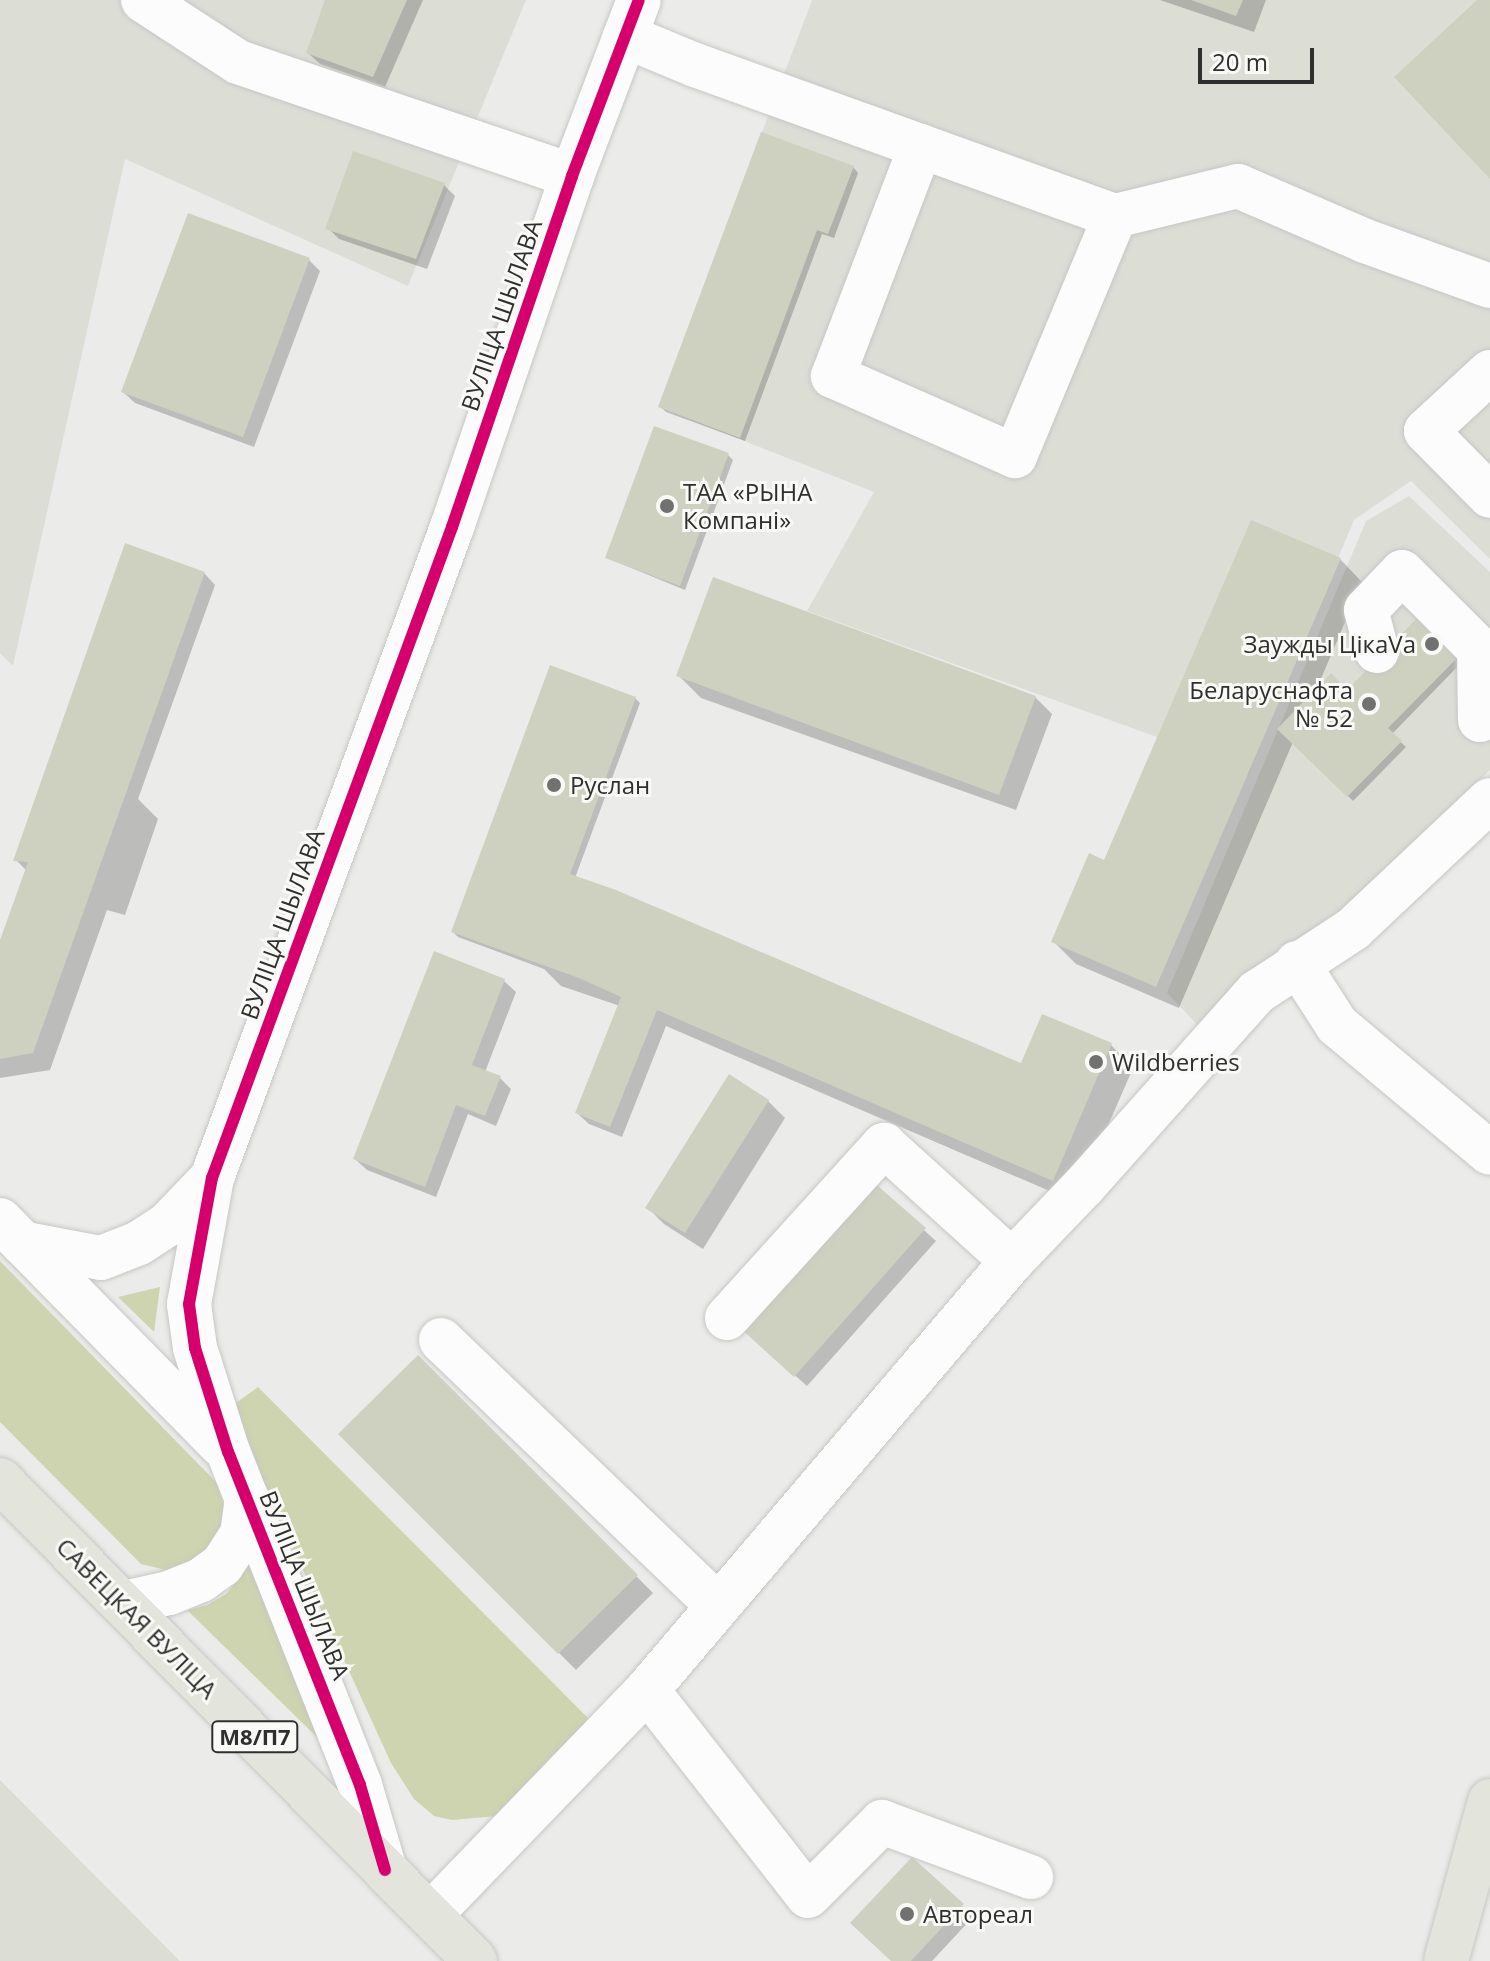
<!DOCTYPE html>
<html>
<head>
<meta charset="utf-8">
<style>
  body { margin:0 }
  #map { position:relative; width:1490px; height:1961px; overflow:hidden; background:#ebece9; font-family:"Open Sans",sans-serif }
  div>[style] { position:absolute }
  .built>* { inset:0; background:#dcded6 }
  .green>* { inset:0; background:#ced4af }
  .shadow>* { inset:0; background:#0003 }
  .building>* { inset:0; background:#ced1bf }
  .roads { filter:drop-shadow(0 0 2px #c6c7c4) drop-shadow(0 0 2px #c6c7c4) }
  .minor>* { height:44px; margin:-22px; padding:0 22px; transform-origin:22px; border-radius:22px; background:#fcfcfc }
  .major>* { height:44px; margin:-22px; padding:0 22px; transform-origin:22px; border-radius:22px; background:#e3e4db }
  .cycleway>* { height:12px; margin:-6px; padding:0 6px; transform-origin:6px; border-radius:6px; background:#d6006c }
  .dots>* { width:22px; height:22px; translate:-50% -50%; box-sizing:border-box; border:4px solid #f9faf5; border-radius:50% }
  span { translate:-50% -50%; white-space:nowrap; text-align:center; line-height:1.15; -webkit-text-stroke:6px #f9faf5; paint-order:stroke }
  .shield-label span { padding:2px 6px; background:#f9faf5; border:2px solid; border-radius:6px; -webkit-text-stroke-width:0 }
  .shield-label { font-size:22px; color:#2f302e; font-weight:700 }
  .street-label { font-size:24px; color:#2f302e }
  .poi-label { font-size:24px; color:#2f302e }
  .left { translate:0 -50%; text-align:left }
  .right { translate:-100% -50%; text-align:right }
  .scale { position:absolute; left:1198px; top:48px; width:116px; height:36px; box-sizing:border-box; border:4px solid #2f302e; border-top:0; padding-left:10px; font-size:24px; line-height:28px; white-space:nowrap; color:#2f302e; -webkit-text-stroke:6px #f9faf5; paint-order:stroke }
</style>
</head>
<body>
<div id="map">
  <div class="built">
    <div style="clip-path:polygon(0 0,526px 0,408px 286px,125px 159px,13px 666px,0 653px)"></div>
    <div style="clip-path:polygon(812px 0,1490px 0,1490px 559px,1411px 481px,1354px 520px,1248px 775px,1157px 737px,807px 611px,874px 492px,658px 407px)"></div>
    <div style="clip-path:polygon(1409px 496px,1490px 572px,1490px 770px,1209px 1037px,1167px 993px,1366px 521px)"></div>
    <div style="clip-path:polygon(0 1780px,180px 1961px,0 1961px)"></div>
  </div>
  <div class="green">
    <div style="clip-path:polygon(0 1261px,216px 1482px,226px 1511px,225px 1526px,211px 1553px,170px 1571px,141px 1564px,0 1422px)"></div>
    <div style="clip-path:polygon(160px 1287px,154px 1332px,118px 1297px)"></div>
    <div style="clip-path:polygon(258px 1387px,594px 1724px,497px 1816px,452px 1820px,434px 1816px,414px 1799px,391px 1763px,229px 1408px)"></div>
    <div style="clip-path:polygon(253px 1561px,329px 1749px,187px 1610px,207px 1605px,226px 1594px)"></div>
  </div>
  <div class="shadow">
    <div style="clip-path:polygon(328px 0,423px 0,385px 87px,320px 64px,308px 53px)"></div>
    <div style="clip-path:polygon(1160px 0,1266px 0,1254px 32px)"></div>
    <div style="clip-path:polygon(853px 167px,858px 173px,834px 238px,822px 234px,745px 441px,666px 412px,661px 407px)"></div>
    <div style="clip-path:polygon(444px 185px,455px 196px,427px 269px,339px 239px,328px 228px)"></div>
    <div style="clip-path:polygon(309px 260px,320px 271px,254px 447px,135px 403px,123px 392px)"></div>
    <div style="clip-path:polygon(728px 455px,733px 460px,685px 590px,607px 558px)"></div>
    <div style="clip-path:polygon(1340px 559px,1362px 582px,1315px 693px,1347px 692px,1422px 617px,1465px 659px,1392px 734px,1406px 747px,1353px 801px,1293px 742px,1179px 1008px,1076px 964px,1054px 942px,1105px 862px)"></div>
    <div style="clip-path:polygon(204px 573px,215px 585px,138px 799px,158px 819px,125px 915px,107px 910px,50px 1070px,0 1078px,0 946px,27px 871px,16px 860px)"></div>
    <div style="clip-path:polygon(679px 676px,1035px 697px,1052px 714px,1016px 810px,701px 698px)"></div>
    <div style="clip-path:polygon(635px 698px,640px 703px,575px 878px,1022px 1066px,1111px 1045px,1133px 1068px,1075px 1202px,666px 1026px,622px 1137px,589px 1124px,577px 1113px,620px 1006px,561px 986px,544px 969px,458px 937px,453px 932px)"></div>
    <div style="clip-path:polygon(504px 981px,516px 992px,485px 1072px,499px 1077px,511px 1089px,496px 1126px,468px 1114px,436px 1197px,367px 1170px,355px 1159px)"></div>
    <div style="clip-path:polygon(768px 1101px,785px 1118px,703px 1249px,664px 1224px,647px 1207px)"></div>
    <div style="clip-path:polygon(872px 1183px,936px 1241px,807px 1386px,754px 1339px)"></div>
    <div style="clip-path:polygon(418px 1358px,653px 1593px,576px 1670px,341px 1434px)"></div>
    <div style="clip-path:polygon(962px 1906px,973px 1917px,932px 1961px,893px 1961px)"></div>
  </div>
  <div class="building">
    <div style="clip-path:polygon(325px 0,407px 0,373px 77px,306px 53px)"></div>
    <div style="clip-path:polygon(1191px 0,1243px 0,1236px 16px)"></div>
    <div style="clip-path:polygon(1477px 0,1490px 0,1490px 179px,1394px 77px)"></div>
    <div style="clip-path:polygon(761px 132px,854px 166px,828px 234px,817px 230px,740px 438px,658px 407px)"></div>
    <div style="clip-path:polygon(353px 151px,445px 183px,416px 259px,325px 229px)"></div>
    <div style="clip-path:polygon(188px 213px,310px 258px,243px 437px,121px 392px)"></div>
    <div style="clip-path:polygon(654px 426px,729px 453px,680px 586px,605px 558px)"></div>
    <div style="clip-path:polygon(1251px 520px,1341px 558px,1156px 987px,1051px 942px,1089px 853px,1104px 860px)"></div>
    <div style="clip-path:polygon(125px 543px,205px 572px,33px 1053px,0 1059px,0 940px,28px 862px,13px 861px)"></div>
    <div style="clip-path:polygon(713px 577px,1036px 696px,999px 795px,676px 676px)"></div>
    <div style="clip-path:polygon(1421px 614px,1462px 653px,1388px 728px,1402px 741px,1347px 797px,1277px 729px,1331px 673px,1347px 690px)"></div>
    <div style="clip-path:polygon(550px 665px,636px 697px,570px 874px,616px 890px,1021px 1063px,1042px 1014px,1112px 1043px,1053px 1181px,657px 1010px,610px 1127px,575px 1113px,621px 997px,579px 978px,451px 932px)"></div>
    <div style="clip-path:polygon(434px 951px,505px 979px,472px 1065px,501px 1076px,485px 1116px,456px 1105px,425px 1187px,353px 1159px)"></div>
    <div style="clip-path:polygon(729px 1074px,769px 1100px,685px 1233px,645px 1208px)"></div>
    <div style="clip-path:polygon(871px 1180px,926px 1228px,794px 1377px,740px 1328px)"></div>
    <div style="clip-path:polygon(418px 1355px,638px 1575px,558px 1654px,338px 1434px)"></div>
    <div style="clip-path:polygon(912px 1857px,964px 1904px,911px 1961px,891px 1961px,850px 1923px)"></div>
  </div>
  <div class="roads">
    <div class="minor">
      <div style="left:143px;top:0;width:113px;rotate:33.1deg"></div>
      <div style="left:238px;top:62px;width:353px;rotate:18.8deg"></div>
      <div style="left:625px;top:36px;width:76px;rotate:22.5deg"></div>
      <div style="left:695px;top:65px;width:446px;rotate:19.8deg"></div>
      <div style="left:1115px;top:216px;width:260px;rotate:112.6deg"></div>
      <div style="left:1015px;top:456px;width:199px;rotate:-156.3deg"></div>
      <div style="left:833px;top:376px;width:246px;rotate:-69.1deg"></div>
      <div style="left:1115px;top:216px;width:127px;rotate:-13.7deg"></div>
      <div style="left:1238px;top:186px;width:138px;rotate:23.4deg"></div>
      <div style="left:1365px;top:241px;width:133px;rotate:19.8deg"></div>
      <div style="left:1490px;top:372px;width:87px;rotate:137.3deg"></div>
      <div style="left:1426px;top:431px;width:91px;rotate:45.4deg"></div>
      <div style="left:1377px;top:651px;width:42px;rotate:-105deg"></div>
      <div style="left:1366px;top:610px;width:52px;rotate:-46.5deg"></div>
      <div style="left:1402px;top:572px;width:109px;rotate:45deg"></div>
      <div style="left:1479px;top:649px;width:71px;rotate:89.2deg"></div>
      <div style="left:1297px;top:963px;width:74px;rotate:57.2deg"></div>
      <div style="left:1337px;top:1025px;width:199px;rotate:39.9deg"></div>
      <div style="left:0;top:1220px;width:315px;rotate:45.5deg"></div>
      <div style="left:22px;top:1243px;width:80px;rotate:10.8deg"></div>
      <div style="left:101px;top:1258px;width:41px;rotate:-21.5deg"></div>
      <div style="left:139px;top:1243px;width:33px;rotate:-33deg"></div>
      <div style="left:167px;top:1225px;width:65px;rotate:-46.2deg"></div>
      <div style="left:727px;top:1318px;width:234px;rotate:-47.8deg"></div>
      <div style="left:884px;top:1145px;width:173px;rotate:42.2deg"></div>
      <div style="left:441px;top:1340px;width:383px;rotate:43.8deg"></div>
      <div style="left:124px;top:1603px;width:46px;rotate:-12.5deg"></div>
      <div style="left:169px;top:1593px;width:35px;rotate:-22deg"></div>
      <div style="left:201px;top:1580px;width:26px;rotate:-36deg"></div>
      <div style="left:222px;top:1565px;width:37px;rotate:-57deg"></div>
      <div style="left:242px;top:1534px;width:36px;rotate:-82deg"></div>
      <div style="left:647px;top:1690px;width:261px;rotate:52deg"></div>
      <div style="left:808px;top:1896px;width:105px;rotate:-45deg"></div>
      <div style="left:882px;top:1822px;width:159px;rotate:20.3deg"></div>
      <div style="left:385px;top:1870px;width:89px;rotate:-106.4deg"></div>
      <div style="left:360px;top:1785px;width:358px;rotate:-111.6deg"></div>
      <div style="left:228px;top:1452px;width:109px;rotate:-107.6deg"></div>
      <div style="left:195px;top:1348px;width:44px;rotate:-97.8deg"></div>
      <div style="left:189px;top:1304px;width:128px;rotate:-79.7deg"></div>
      <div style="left:212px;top:1178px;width:694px;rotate:-69.76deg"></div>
      <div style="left:452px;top:527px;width:371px;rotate:-71.1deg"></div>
      <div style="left:572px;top:176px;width:188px;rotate:-69.2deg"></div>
      <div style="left:430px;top:1915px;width:313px;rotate:-46deg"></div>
      <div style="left:647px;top:1690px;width:563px;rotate:-49.61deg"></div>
      <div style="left:1012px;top:1261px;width:104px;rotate:-46.2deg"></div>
      <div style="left:1084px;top:1186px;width:260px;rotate:-48.3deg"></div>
      <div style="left:1257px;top:992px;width:115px;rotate:-33.3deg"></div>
      <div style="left:1353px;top:929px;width:188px;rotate:-43.3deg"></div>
    </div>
    <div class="major">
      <div style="left:0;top:1480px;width:676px;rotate:45.36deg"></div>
      <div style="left:1446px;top:1961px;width:166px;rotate:-74.6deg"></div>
    </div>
  </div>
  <div class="cycleway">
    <div style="left:385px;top:1870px;width:89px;rotate:-106.4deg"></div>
    <div style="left:360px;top:1785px;width:358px;rotate:-111.6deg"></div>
    <div style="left:228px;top:1452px;width:109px;rotate:-107.6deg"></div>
    <div style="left:195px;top:1348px;width:44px;rotate:-97.8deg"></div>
    <div style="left:189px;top:1304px;width:128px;rotate:-79.7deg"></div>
    <div style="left:212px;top:1178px;width:694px;rotate:-69.76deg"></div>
    <div style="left:452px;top:527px;width:371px;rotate:-71.1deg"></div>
    <div style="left:572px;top:176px;width:188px;rotate:-69.2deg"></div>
  </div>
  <div class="dots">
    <div style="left:667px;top:506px;background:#71726f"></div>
    <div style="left:1432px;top:644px;background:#71726f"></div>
    <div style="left:1369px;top:704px;background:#71726f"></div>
    <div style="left:554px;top:785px;background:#71726f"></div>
    <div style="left:1096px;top:1062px;background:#71726f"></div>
    <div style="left:907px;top:1914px;background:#71726f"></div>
  </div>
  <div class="shield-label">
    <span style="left:255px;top:1737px">М8/П7</span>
  </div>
  <div class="street-label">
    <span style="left:501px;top:315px;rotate:-71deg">ВУЛІЦА ШЫЛАВА</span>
    <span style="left:282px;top:924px;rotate:-70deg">ВУЛІЦА ШЫЛАВА</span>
    <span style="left:305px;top:1585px;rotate:68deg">ВУЛІЦА ШЫЛАВА</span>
    <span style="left:137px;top:1618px;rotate:45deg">САВЕЦКАЯ ВУЛІЦА</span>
  </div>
  <div class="poi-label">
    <span class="left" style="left:683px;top:506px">ТАА «РЫНА<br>Компані»</span>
    <span class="right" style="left:1416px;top:644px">Заужды ЦікаVа</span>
    <span class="right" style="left:1353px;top:704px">Беларуснафта<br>№ 52</span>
    <span class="left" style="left:570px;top:785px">Руслан</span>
    <span class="left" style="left:1112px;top:1062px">Wildberries</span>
    <span class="left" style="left:923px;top:1914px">Автореал</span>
  </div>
  <div class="scale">20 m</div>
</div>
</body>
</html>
